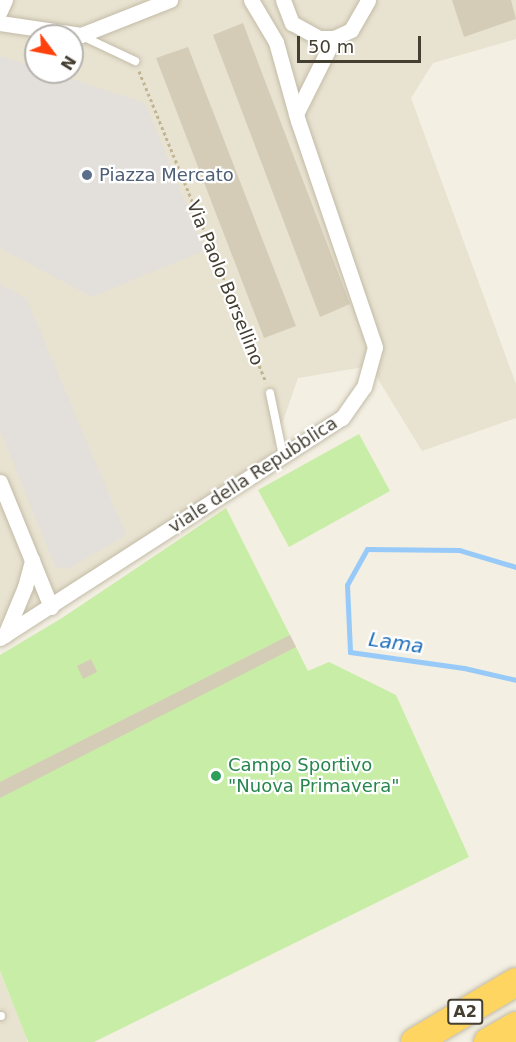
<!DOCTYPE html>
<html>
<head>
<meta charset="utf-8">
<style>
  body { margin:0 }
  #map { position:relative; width:516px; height:1042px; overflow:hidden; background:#f3efe2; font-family:"DejaVu Sans",sans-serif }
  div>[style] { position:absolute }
  .residential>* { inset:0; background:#e8e2d0 }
  .green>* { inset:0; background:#c8eda6 }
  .parking>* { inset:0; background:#e3e0dc }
  .stream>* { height:5px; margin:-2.5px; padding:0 2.5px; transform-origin:2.5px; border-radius:2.5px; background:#97caf8 }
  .building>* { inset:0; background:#d5ccb7 }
  .path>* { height:3px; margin-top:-1.5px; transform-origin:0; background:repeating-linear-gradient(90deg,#c3b594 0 3px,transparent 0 6px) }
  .roads { filter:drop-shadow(0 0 2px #c2bba7) drop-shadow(0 0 2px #c2bba7) }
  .service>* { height:8px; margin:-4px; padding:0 4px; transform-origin:4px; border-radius:4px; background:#fff }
  .minor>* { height:15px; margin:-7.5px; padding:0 7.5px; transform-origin:7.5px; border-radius:7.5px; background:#fff }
  .motorway>* { height:28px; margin:-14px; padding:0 14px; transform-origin:14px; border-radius:14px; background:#ffd561 }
  .dots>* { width:16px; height:16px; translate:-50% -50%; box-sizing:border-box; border:3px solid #fff; border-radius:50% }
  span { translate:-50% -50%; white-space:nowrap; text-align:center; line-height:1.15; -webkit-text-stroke:4.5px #fff; paint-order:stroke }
  .shield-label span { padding:2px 4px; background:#fff; border:2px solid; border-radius:4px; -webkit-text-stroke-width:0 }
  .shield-label { font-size:16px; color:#453f32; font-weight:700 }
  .service-label { font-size:18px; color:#4e5e75 }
  .left { translate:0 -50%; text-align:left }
  .street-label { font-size:18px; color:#453f32 }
  .leisure-label { font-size:18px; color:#27864d }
  .water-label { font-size:20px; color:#2170bc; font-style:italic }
  .north { position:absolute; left:24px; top:24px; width:60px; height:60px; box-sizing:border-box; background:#fff; border:2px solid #b5b2ad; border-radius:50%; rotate:122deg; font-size:16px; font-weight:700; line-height:24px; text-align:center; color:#453f32 }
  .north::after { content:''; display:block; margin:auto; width:21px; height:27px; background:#ff420d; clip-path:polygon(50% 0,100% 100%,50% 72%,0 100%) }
  .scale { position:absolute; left:297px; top:36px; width:124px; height:27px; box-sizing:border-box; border:3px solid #453f32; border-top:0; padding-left:8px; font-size:18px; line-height:21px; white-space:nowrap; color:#453f32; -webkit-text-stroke:4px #fff; paint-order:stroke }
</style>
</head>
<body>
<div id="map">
  <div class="residential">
    <div style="clip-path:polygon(evenodd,0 0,516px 0,516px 39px,433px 63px,411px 98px,516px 384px,516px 418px,422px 451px,370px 366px,298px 378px,272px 453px,0 632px,0 0,36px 36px,72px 36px,72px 72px,36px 72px,36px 36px)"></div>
    <div style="clip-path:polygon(0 972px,25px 1034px,27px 1042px,0 1042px)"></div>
  </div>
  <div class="green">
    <div style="clip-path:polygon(359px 434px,390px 491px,289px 547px,258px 490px)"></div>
    <div style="clip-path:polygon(226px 508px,308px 671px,329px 662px,396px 695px,469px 857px,94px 1042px,28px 1042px,0 971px,0 655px,62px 618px)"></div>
  </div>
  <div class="parking">
    <div style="clip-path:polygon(0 56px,36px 67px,36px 72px,50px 72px,145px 103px,205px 250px,92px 297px,0 248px)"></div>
    <div style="clip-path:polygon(0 284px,26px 298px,126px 535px,68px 569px,56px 568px,0 430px)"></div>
  </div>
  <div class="stream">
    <div style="left:516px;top:567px;width:59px;rotate:-163.4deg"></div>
    <div style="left:459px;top:550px;width:92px;rotate:-179.4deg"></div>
    <div style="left:367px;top:549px;width:41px;rotate:119.1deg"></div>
    <div style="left:347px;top:585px;width:67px;rotate:87.4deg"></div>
    <div style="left:350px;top:652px;width:115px;rotate:8deg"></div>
    <div style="left:464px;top:668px;width:53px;rotate:13deg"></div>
  </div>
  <div class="building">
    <div style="clip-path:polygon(452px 0,511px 0,516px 19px,464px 37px)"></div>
    <div style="clip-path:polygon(243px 23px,350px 304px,320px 317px,213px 35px)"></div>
    <div style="clip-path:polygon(188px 47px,296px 326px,264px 338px,156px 58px)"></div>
    <div style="clip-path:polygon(290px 635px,296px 647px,0 798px,0 782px)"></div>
    <div style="clip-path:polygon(91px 659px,97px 672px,83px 679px,77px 666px)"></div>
  </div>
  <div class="path">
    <div style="left:139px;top:71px;width:336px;rotate:67.8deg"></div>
  </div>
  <div class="roads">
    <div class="service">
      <div style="left:82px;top:36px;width:59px;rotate:25.3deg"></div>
      <div style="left:270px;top:393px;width:64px;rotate:78.3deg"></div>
      <div style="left:0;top:1016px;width:1px"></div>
    </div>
    <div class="minor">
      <div style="left:283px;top:0;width:25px;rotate:69deg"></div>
      <div style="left:292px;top:23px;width:31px;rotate:29deg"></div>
      <div style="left:319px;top:38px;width:15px"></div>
      <div style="left:334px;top:38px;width:19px;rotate:-25deg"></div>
      <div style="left:351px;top:30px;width:34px;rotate:-60deg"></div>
      <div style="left:0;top:11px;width:12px;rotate:-66deg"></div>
      <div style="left:0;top:23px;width:82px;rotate:8.4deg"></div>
      <div style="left:81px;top:35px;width:96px;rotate:-21.5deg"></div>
      <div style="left:296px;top:114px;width:85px;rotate:-63.4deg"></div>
      <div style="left:0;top:482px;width:135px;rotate:67.8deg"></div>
      <div style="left:5px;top:635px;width:52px;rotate:-67.4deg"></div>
      <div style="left:25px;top:587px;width:28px;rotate:-75deg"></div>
      <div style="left:0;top:638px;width:407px;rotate:-32.8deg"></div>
      <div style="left:342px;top:418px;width:38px;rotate:-55deg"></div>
      <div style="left:364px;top:387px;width:41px;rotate:-74.6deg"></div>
      <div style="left:375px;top:347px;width:239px;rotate:-108.8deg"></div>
      <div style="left:298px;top:121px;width:82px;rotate:-105.6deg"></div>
      <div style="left:276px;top:42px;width:49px;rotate:-120.8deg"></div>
    </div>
    <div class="motorway">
      <div style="left:415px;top:1042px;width:117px;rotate:-30.7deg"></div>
      <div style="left:488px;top:1042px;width:32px;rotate:-30deg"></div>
    </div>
  </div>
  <div class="dots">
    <div style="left:87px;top:175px;background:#5c6f8a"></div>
    <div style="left:216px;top:776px;background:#2e9e5b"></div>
  </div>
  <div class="shield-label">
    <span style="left:465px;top:1012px">A2</span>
  </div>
  <div class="service-label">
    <span class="left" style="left:99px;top:175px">Piazza Mercato</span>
  </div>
  <div class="street-label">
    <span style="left:225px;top:283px;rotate:68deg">Via Paolo Borsellino</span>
    <span style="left:253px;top:475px;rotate:-33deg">viale della Repubblica</span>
  </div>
  <div class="leisure-label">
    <span class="left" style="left:228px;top:776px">Campo Sportivo<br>"Nuova Primavera"</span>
  </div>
  <div class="water-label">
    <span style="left:396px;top:643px;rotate:8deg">Lama</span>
  </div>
  <div class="north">N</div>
  <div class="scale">50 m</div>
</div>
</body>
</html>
